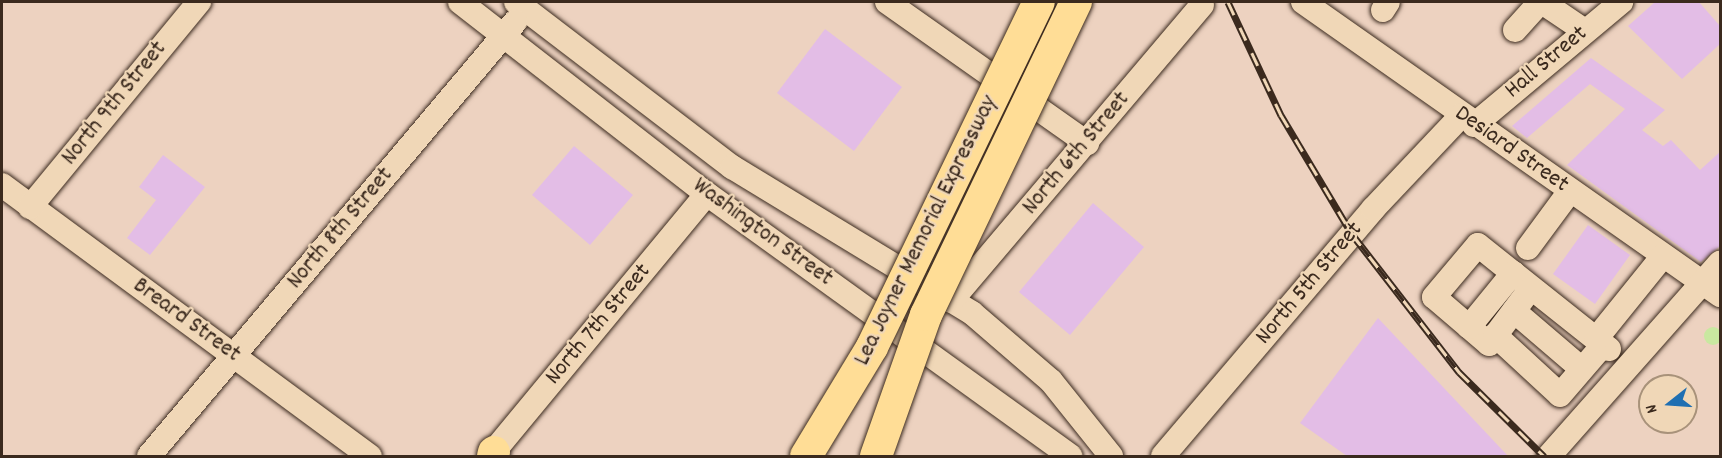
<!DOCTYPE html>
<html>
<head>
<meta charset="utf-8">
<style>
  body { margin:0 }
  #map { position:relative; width:1722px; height:458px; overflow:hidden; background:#edd2c0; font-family:Dekko,sans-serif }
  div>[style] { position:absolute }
  .green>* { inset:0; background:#c9e8a0 }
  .round { border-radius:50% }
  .building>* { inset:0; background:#e3bde6 }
  .roads { filter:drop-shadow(0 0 2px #3b2a1e) drop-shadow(0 0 2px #3b2a1e) }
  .minor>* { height:24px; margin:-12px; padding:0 12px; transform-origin:12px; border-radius:12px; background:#f0d7b7 }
  .major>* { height:32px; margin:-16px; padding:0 16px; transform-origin:16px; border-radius:16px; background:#ffdd96 }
  .rail>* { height:7px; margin-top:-3.5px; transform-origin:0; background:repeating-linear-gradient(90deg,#f0d7b7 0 14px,#3b2a1e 0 28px); box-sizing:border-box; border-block:2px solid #3b2a1e }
  .bridges { filter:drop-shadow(0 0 2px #3b2a1e) drop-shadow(0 0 2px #3b2a1e) }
  .major-bridge>* { height:32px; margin:-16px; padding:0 16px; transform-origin:16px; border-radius:16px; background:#ffdd96 }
  span { translate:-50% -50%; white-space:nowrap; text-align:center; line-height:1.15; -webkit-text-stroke:4.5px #f0d7b7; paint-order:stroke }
  .street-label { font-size:24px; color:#3b2a1e }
  .frame { position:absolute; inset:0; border:3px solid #3b2a1e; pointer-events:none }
  .north { position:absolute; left:1638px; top:374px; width:60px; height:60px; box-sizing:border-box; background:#f0d7b7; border:2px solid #a8927a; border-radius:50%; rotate:253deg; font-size:16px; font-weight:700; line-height:24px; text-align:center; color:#3b2a1e }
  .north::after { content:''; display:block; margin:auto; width:21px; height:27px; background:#1f6fb2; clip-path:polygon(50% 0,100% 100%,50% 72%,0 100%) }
</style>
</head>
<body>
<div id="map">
  <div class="green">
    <div class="round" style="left:1704px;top:327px;width:18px;height:18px"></div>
  </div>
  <div class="building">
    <div style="clip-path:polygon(1655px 2px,1699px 2px,1720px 26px,1720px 44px,1682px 79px,1628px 26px)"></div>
    <div style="clip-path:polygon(825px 29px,902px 87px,854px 151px,777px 93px)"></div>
    <div style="clip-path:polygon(1591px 58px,1665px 110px,1642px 130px,1663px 146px,1671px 140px,1700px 170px,1720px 152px,1720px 246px,1701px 262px,1567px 165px,1625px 109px,1590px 84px,1527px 138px,1512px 126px)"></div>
    <div style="clip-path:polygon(574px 146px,633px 195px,590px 245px,532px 195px)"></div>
    <div style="clip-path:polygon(163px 155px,205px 187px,150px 255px,127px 238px,156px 200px,139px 187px)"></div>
    <div style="clip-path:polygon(1093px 203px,1144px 247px,1070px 335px,1019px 292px)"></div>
    <div style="clip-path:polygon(1588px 225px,1630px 255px,1595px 304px,1553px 274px)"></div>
    <div style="clip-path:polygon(1378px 318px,1508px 456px,1347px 456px,1300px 423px)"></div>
  </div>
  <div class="roads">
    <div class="minor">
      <div style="left:460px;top:2px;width:313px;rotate:37.9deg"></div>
      <div style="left:707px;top:194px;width:448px;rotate:35.8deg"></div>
      <div style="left:516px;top:2px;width:272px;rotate:37.4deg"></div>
      <div style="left:732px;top:167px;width:281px;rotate:31.3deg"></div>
      <div style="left:972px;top:313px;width:104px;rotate:40.7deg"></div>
      <div style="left:1051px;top:381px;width:96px;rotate:51.3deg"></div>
      <div style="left:887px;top:2px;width:245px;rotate:35.2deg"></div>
      <div style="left:1303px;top:2px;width:510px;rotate:35.09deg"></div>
      <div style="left:1542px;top:2px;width:52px;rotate:34deg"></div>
      <div style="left:1383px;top:10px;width:9px;rotate:-58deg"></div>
      <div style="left:1515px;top:30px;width:38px;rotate:-48deg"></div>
      <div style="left:1474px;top:125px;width:192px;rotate:-39.9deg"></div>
      <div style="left:2px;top:185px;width:457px;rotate:36.4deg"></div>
      <div style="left:30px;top:207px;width:266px;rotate:-50.5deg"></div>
      <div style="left:1528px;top:248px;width:71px;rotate:-53.6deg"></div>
      <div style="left:1531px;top:288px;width:70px;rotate:126.9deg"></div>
      <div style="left:1489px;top:344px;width:72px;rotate:-139.5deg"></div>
      <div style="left:1434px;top:297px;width:68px;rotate:-49.8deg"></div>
      <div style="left:1478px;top:245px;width:45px;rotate:38.7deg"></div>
      <div style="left:1513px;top:273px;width:106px;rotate:38.5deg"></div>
      <div style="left:951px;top:301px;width:388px;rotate:-49.7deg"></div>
      <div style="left:1514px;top:311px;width:89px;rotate:40.5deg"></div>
      <div style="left:1469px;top:327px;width:70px;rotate:-50.8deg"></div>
      <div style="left:1495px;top:335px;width:88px;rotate:42.7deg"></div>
      <div style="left:1560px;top:395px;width:66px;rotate:-49.3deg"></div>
      <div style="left:1609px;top:349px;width:16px;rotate:-142deg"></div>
      <div style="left:1596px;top:339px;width:107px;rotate:-51.1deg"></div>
      <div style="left:149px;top:456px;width:568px;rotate:-49.86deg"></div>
      <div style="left:490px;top:456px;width:340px;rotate:-50.4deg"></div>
      <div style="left:1163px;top:456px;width:324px;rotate:-49.6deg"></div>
      <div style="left:1373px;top:209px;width:128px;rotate:-46.6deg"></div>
      <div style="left:1549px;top:456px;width:258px;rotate:-48.5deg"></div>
    </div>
    <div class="major">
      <div style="left:493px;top:456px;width:4px;rotate:-76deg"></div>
    </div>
  </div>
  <div class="rail">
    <div style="left:1228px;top:2px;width:125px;rotate:64.9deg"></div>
    <div style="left:1281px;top:115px;width:139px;rotate:59.2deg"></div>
    <div style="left:1352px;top:234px;width:175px;rotate:52.2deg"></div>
    <div style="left:1459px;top:372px;width:120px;rotate:44.7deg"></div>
  </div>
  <div class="bridges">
    <div class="major-bridge">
      <div style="left:806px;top:456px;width:127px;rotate:-58.8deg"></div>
      <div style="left:872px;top:347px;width:383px;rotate:-64.2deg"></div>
      <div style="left:876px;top:456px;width:150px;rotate:-70.5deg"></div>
      <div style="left:926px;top:315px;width:347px;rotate:-64.4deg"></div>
    </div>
  </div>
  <div class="street-label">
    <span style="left:1547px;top:63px;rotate:-40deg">Hall Street</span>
    <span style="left:115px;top:104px;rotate:-51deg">North 9th Street</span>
    <span style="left:1511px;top:150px;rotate:35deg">Desiard Street</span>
    <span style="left:1077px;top:154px;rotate:-50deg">North 6th Street</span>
    <span style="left:341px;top:229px;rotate:-50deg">North 8th Street</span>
    <span style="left:927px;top:231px;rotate:-64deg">Lea Joyner Memorial Expressway</span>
    <span style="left:762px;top:233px;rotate:36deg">Washington Street</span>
    <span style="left:1310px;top:284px;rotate:-50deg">North 5th Street</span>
    <span style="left:186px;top:321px;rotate:36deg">Breard Street</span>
    <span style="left:599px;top:325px;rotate:-50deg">North 7th Street</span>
  </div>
  <div class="frame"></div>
  <div class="north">N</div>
</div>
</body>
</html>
